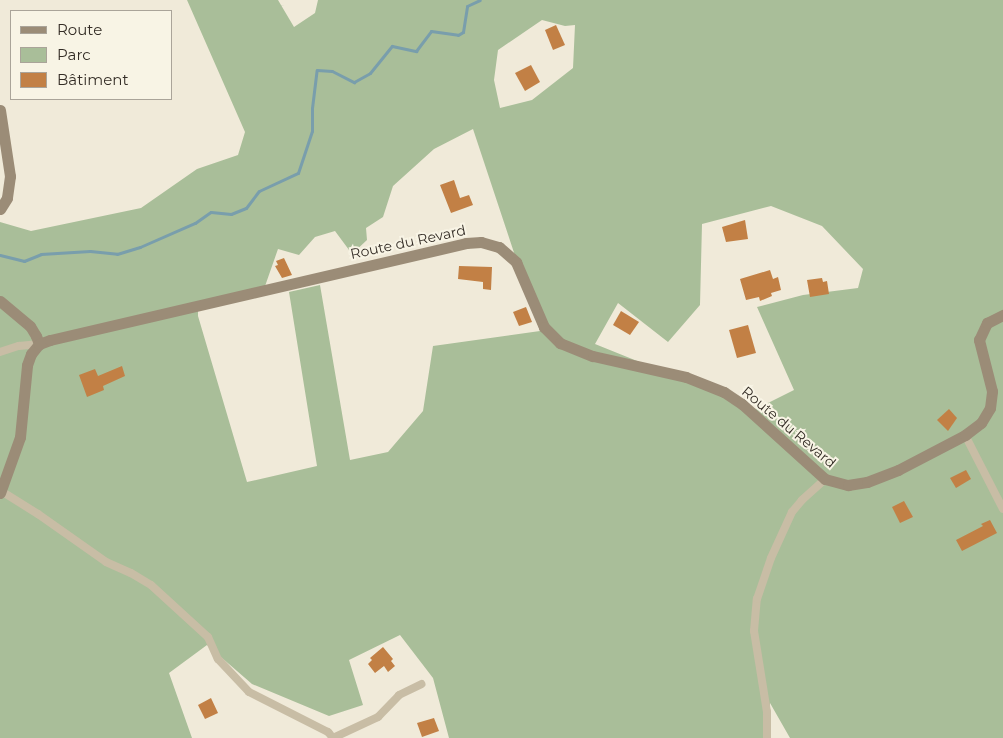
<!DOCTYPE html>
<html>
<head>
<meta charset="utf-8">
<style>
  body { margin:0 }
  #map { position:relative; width:1003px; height:738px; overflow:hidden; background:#f0ead9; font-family:Montserrat,sans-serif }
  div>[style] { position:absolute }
  .green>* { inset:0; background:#a9be99 }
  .stream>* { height:3px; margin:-1.5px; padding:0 1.5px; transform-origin:1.5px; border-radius:1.5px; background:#799eac }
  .building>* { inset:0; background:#c28045 }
  .street>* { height:8px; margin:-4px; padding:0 4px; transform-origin:4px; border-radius:4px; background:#c8bda5 }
  .secondary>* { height:11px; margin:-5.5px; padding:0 5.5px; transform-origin:5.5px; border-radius:5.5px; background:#9b8c77 }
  span { translate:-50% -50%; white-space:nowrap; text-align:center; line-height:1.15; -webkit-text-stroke:4px #f8f4e5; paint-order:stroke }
  .street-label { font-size:14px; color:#342d26 }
  .legend { position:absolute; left:10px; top:10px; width:162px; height:90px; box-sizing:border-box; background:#f8f4e5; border:1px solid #aaa499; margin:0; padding:6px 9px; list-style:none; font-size:15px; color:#342d26 }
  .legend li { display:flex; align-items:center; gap:10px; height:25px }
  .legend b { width:25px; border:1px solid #aaa499 }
</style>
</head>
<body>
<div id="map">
  <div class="green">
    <div style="clip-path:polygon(evenodd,187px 0,278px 0,294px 27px,315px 13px,318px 0,1003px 0,1003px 738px,790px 738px,770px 703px,770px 738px,449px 738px,433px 678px,400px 635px,349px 660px,363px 705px,329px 716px,252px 684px,207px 645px,169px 673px,192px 738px,0 738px,0 222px,31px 231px,141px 208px,197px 169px,238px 155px,245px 132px,187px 0,542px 20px,565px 26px,575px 25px,573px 68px,532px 100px,500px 108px,494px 80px,498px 50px,542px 20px,187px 0,473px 129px,540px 331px,433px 346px,423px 411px,388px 452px,350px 460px,320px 285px,289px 292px,317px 466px,247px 482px,198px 316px,198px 304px,264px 289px,278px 249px,299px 255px,315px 237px,335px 231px,352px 254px,367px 240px,366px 228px,383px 217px,393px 186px,434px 149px,473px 129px,187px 0,771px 206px,822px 226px,863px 269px,858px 288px,803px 295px,757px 307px,794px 390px,756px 409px,595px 344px,618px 303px,668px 342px,700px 305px,702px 224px,771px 206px)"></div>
  </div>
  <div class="stream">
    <div style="left:0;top:255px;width:25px;rotate:14deg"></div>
    <div style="left:24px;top:261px;width:18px;rotate:-22deg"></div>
    <div style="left:41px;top:254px;width:49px;rotate:-3.5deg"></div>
    <div style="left:90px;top:251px;width:27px;rotate:6deg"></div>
    <div style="left:117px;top:254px;width:24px;rotate:-17deg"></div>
    <div style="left:140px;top:247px;width:60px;rotate:-23.6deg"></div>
    <div style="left:195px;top:223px;width:19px;rotate:-35deg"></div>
    <div style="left:211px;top:212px;width:20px;rotate:6deg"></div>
    <div style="left:231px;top:214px;width:16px;rotate:-22deg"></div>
    <div style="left:246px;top:208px;width:21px;rotate:-53deg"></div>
    <div style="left:259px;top:191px;width:43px;rotate:-24.8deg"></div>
    <div style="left:298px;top:173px;width:44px;rotate:-71.6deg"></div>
    <div style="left:312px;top:131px;width:23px;rotate:-90deg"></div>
    <div style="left:312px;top:108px;width:38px;rotate:-83deg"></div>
    <div style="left:317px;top:70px;width:15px;rotate:4deg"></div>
    <div style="left:332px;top:71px;width:25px;rotate:27deg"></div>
    <div style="left:354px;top:82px;width:18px;rotate:-29deg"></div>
    <div style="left:370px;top:73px;width:35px;rotate:-51deg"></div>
    <div style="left:392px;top:46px;width:25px;rotate:12deg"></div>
    <div style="left:416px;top:51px;width:25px;rotate:-53deg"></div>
    <div style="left:431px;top:31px;width:27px;rotate:8deg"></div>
    <div style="left:458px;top:35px;width:6px;rotate:-31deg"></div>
    <div style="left:463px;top:32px;width:26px;rotate:-81deg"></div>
    <div style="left:467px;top:6px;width:14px;rotate:-25deg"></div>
  </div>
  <div class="building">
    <div style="clip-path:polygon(556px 25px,565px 45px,553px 50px,545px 30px)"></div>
    <div style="clip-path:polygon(531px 65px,540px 82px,525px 91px,515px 73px)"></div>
    <div style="clip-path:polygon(454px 180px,460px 198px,469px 195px,473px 205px,451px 213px,440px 185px)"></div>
    <div style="clip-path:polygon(745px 220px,748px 239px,726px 242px,722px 227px)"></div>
    <div style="clip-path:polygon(284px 258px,292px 275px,282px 278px,275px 266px,278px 265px,276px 261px)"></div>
    <div style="clip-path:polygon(459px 266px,492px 267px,491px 290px,483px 289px,483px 282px,458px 279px)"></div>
    <div style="clip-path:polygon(770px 270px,773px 279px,778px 277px,781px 290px,771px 293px,772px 296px,760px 301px,759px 297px,746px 300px,740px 279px)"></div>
    <div style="clip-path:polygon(822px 278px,823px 282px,827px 281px,829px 294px,810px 297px,807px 280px)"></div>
    <div style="clip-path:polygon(526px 307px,532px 322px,519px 326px,513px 312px)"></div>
    <div style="clip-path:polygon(621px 311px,639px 322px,630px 335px,613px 325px)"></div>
    <div style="clip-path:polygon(748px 325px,756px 353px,737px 358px,729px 330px)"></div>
    <div style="clip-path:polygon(122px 366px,125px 376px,103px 386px,104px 390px,87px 397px,79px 375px,95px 369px,98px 376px)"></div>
    <div style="clip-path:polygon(949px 409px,957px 418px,948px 431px,937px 420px)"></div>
    <div style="clip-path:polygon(966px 470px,971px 479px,956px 488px,950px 478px)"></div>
    <div style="clip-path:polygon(904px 501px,913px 517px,900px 523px,892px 507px)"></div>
    <div style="clip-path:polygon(990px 520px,997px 533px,962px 551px,956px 540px,983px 526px,981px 524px)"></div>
    <div style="clip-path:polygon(383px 647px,393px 659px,391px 661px,395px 666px,388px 672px,384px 666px,375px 673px,368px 664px,372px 660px,370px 658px)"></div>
    <div style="clip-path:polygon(211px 698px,218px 713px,205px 719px,198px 705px)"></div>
    <div style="clip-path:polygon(434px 718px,439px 731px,422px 737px,417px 723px)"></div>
  </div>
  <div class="street">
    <div style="left:0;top:352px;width:20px;rotate:-18deg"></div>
    <div style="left:19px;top:346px;width:20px;rotate:-6deg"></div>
    <div style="left:965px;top:435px;width:83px;rotate:62.8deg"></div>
    <div style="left:1px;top:491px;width:44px;rotate:31.9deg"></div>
    <div style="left:38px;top:514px;width:83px;rotate:35.2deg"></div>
    <div style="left:106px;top:562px;width:27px;rotate:24deg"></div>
    <div style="left:131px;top:573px;width:23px;rotate:31deg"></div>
    <div style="left:151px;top:585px;width:77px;rotate:42.4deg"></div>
    <div style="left:208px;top:637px;width:24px;rotate:66deg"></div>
    <div style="left:218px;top:659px;width:45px;rotate:46.8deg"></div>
    <div style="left:249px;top:692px;width:89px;rotate:26.9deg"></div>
    <div style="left:328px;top:732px;width:8px;rotate:50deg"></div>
    <div style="left:333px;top:738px;width:50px;rotate:-25deg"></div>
    <div style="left:378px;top:717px;width:30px;rotate:-46deg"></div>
    <div style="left:399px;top:695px;width:25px;rotate:-26deg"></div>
    <div style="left:767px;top:738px;width:26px;rotate:-90deg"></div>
    <div style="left:767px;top:712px;width:82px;rotate:-99.1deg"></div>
    <div style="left:754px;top:631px;width:32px;rotate:-85deg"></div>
    <div style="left:757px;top:599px;width:43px;rotate:-71.1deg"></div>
    <div style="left:771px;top:558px;width:51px;rotate:-65.5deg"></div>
    <div style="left:792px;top:512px;width:16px;rotate:-50deg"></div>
    <div style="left:802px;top:500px;width:31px;rotate:-42deg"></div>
  </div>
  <div class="secondary">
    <div style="left:0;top:110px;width:67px;rotate:81.4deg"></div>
    <div style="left:10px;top:176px;width:22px;rotate:98deg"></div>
    <div style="left:7px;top:198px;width:13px;rotate:122deg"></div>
    <div style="left:0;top:301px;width:39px;rotate:40deg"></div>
    <div style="left:30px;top:326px;width:12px;rotate:59deg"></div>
    <div style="left:36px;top:336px;width:9px;rotate:69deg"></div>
    <div style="left:0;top:493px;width:59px;rotate:-70.3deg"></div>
    <div style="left:20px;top:437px;width:72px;rotate:-84.4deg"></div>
    <div style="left:27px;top:365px;width:12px;rotate:-70deg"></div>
    <div style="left:31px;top:354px;width:13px;rotate:-51deg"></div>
    <div style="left:39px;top:344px;width:12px;rotate:-20deg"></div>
    <div style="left:50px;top:340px;width:427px;rotate:-13.1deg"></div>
    <div style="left:466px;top:243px;width:15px;rotate:-4deg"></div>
    <div style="left:481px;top:242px;width:19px;rotate:16deg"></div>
    <div style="left:499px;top:247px;width:23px;rotate:41deg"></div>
    <div style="left:516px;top:262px;width:71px;rotate:66.7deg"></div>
    <div style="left:544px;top:327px;width:23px;rotate:45deg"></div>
    <div style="left:560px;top:343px;width:35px;rotate:22deg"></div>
    <div style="left:593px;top:356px;width:95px;rotate:12.7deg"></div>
    <div style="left:686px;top:377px;width:41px;rotate:21.5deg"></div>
    <div style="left:724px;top:392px;width:22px;rotate:34deg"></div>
    <div style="left:742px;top:404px;width:112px;rotate:42.1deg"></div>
    <div style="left:825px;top:479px;width:24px;rotate:15deg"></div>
    <div style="left:848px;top:485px;width:19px;rotate:-9deg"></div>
    <div style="left:867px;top:482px;width:33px;rotate:-21deg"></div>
    <div style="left:898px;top:470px;width:76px;rotate:-27.6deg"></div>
    <div style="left:965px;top:435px;width:20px;rotate:-37deg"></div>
    <div style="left:981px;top:423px;width:17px;rotate:-59deg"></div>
    <div style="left:990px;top:408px;width:17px;rotate:-83deg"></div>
    <div style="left:992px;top:391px;width:53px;rotate:-104.3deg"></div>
    <div style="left:979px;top:340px;width:19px;rotate:-65deg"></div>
    <div style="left:987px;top:323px;width:18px;rotate:-27deg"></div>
  </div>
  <div class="street-label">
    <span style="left:408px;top:242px;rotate:-12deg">Route du Revard</span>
    <span style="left:789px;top:427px;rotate:40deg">Route du Revard</span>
  </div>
  <ul class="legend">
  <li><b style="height:6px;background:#9b8c77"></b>Route</li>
  <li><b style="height:14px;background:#a9be99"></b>Parc</li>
  <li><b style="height:14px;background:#c28045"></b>Bâtiment</li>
  </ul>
</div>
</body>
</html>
